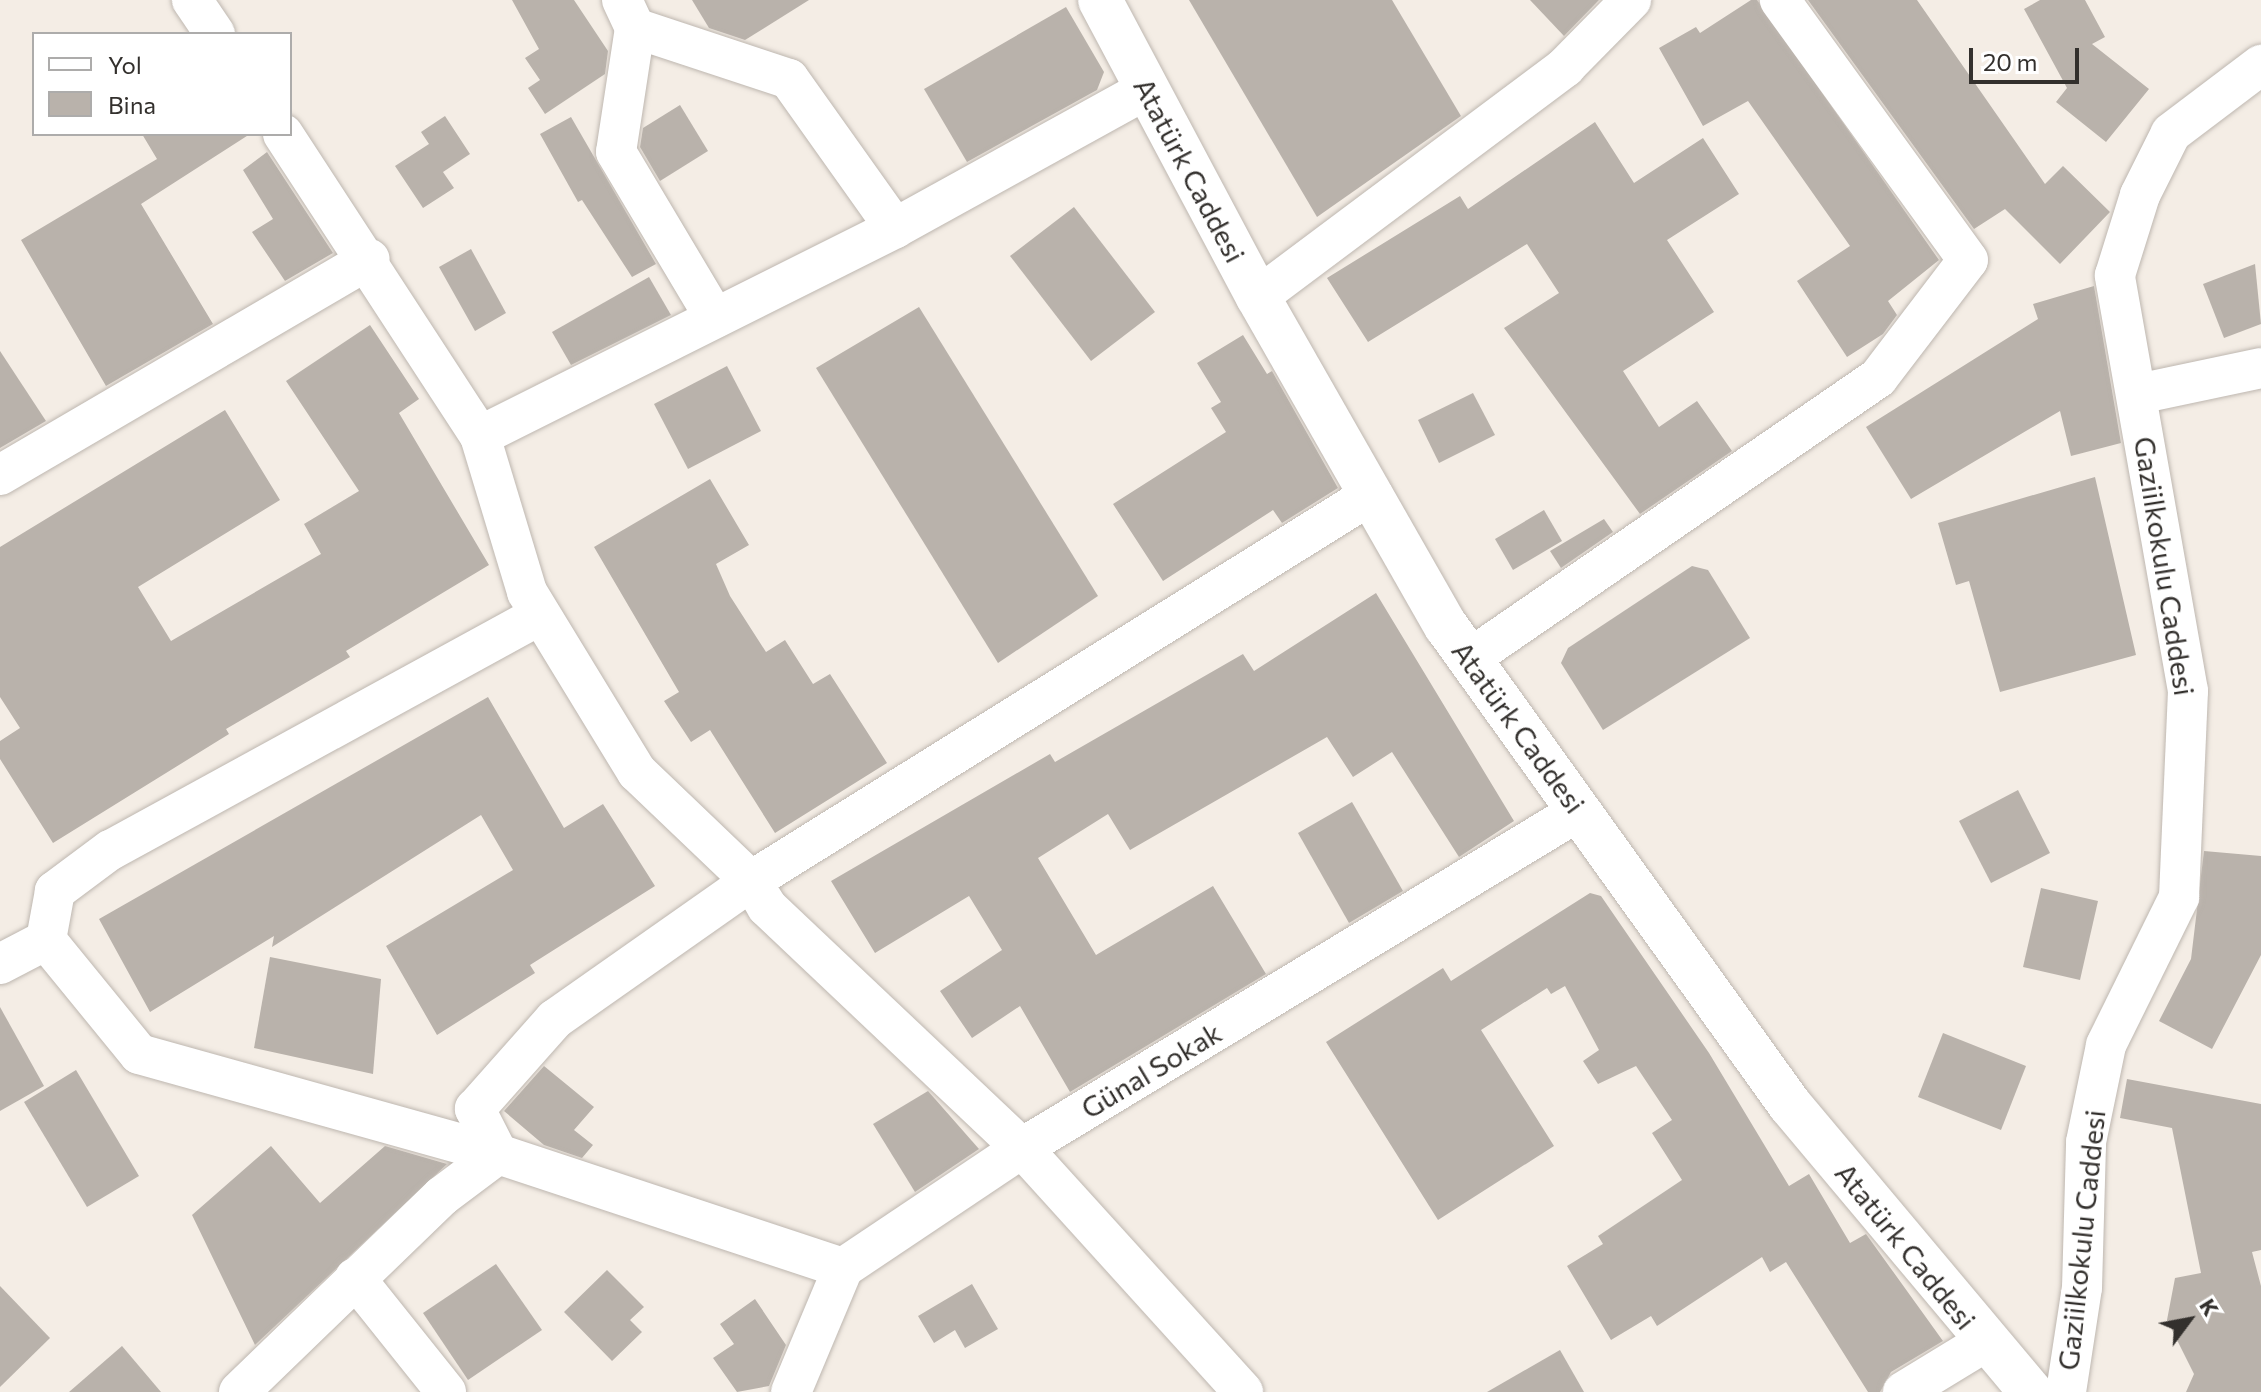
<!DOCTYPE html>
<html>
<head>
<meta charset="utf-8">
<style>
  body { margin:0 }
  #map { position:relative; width:2261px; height:1392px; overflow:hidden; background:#f4ede5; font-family:Commissioner,sans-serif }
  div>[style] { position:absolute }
  .building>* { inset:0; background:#b9b2ab }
  .roads { filter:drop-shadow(0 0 2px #beb7b0) drop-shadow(0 0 2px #beb7b0) }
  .minor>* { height:40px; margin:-20px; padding:0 20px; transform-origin:20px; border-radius:20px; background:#fff }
  .tertiary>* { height:44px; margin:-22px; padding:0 22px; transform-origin:22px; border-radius:22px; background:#fff }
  span { translate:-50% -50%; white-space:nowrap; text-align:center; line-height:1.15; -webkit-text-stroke:8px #fff; paint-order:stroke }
  .street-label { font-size:28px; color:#33302d }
  .legend { position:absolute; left:32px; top:32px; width:260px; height:104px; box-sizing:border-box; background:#fff; border:2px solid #adacab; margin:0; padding:10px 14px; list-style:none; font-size:24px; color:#33302d }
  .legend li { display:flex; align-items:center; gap:16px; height:40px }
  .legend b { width:40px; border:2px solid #adacab }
  .north { position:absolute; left:2149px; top:1280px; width:80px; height:80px; -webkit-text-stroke:6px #fff; paint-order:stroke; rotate:58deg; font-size:22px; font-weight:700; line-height:32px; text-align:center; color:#33302d }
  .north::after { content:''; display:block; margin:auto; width:28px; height:36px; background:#33302d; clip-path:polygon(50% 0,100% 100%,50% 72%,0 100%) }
  .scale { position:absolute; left:1969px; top:48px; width:110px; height:36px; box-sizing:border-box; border:4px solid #33302d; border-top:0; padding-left:10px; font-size:24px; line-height:28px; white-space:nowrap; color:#33302d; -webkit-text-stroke:6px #fff; paint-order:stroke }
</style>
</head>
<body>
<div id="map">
  <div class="building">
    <div style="clip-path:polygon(512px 0,574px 0,608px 51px,605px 74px,545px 114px,528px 88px,540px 80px,525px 58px,539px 49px)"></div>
    <div style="clip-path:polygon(692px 0,809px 0,745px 40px,709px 28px)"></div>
    <div style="clip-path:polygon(1189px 0,1392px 0,1461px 116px,1317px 217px)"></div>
    <div style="clip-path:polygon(1530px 0,1599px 0,1564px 36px)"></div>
    <div style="clip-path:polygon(1751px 0,1757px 0,1939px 260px,1888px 301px,1897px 315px,1883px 334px,1847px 357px,1797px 281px,1850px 246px,1748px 101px,1703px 126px,1659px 48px,1696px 27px,1700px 33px)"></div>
    <div style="clip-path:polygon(1808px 0,1917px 0,2045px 184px,2063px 166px,2110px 212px,2060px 264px,2005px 209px,1974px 229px)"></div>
    <div style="clip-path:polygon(2040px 0,2085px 0,2105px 37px,2092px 44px,2149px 89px,2106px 142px,2056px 102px,2067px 88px,2024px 9px)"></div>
    <div style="clip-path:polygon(1066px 7px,1104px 72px,1097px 90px,967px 162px,924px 89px)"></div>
    <div style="clip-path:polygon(680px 105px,708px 151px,660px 181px,640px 147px,643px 128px)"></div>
    <div style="clip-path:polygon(445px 116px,470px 154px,443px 172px,454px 188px,423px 208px,395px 166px,429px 144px,421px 132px)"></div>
    <div style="clip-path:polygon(571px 117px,656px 264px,632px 277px,582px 200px,578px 202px,540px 134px)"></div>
    <div style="clip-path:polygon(1595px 122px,1634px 183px,1703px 138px,1739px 194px,1667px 240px,1714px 312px,1623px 371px,1659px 427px,1697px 401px,1732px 451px,1640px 514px,1504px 328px,1559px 293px,1527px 244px,1368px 342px,1327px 278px,1460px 196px,1468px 209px)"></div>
    <div style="clip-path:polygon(142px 134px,250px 134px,141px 204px,213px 324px,106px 386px,21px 240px,157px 159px)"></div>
    <div style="clip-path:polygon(267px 152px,333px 253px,285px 281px,252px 232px,273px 219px,243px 170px)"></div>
    <div style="clip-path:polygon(1074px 207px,1155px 312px,1091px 361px,1010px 256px)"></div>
    <div style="clip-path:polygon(471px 249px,506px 313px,475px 331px,439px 267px)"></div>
    <div style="clip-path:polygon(2255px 264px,2261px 324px,2224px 338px,2203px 284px)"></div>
    <div style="clip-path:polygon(649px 277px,671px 315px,571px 365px,552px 332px)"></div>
    <div style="clip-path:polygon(2094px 286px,2121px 443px,2071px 456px,2060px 411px,1911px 499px,1866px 427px,2038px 319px,2033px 304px)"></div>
    <div style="clip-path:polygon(919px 307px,1098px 596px,998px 663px,816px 368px)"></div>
    <div style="clip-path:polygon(370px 325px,419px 399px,399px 413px,489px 565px,346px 651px,350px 657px,226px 729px,229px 734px,53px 843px,0 759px,0 741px,20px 728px,0 697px,0 547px,225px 410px,280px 500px,138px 587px,171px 641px,321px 554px,304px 524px,359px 491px,286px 381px)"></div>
    <div style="clip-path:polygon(1243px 335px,1267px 374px,1272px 371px,1338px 488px,1282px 523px,1273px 510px,1163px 581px,1113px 504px,1226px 432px,1211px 408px,1221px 402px,1197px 363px)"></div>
    <div style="clip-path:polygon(0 351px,46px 421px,0 448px)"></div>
    <div style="clip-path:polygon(727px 366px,761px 431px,688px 469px,654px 404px)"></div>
    <div style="clip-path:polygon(1473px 393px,1495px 435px,1439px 463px,1418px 420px)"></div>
    <div style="clip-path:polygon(2095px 477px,2136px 655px,2000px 692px,1969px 581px,1956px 585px,1938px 523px)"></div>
    <div style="clip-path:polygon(710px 479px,749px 545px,716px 564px,730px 596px,766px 652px,785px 640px,813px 684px,830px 674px,887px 763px,775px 833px,710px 730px,691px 742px,664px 701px,679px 692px,594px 547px)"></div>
    <div style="clip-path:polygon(1544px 510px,1562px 541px,1513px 570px,1495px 539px)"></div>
    <div style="clip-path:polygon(1604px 519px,1613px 532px,1561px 568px,1550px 551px)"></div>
    <div style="clip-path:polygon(1692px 566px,1708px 570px,1750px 638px,1603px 730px,1561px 663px,1568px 648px)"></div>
    <div style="clip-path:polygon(1376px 593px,1514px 821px,1459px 857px,1392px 752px,1353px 777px,1327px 737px,1130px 850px,1108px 814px,1038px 858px,1096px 955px,1213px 886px,1266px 974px,1070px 1092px,1020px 1006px,972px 1038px,940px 991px,1002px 950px,969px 896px,875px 953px,831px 881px,1050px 754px,1055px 762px,1243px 654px,1254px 671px)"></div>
    <div style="clip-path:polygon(488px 697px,564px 828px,603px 804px,655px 886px,530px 965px,535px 973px,437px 1035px,386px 946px,513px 870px,481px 815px,272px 947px,274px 936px,150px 1012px,99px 919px)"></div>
    <div style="clip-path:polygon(2018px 790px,2050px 853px,1991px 883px,1959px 821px)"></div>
    <div style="clip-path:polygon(1352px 802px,1403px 891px,1349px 923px,1298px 833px)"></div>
    <div style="clip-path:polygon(2204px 851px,2261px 856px,2261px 955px,2212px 1049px,2159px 1021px,2191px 959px)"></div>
    <div style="clip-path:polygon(2041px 888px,2098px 901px,2080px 980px,2023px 967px)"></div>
    <div style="clip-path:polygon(1590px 893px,1601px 896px,1709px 1053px,1789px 1186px,1809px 1174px,1850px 1243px,1866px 1234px,1943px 1341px,1891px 1372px,1880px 1392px,1868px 1392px,1786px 1262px,1770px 1272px,1762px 1257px,1657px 1326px,1651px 1316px,1611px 1340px,1567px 1266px,1603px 1244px,1598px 1236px,1682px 1180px,1652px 1133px,1672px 1120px,1636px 1066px,1598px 1084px,1583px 1061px,1599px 1050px,1565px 986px,1551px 994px,1547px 988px,1481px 1030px,1554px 1146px,1438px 1220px,1326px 1042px,1443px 968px,1451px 981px)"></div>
    <div style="clip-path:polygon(270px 957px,381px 979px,373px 1074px,254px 1048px)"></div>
    <div style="clip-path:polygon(0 1007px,44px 1086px,0 1111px)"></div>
    <div style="clip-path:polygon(1943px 1033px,2026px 1066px,2001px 1130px,1918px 1097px)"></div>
    <div style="clip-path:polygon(544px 1066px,594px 1107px,574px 1130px,593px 1145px,582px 1158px,544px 1145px,504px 1111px)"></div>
    <div style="clip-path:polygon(76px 1070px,139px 1176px,87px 1207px,24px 1102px)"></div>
    <div style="clip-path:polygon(2127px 1079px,2261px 1104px,2261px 1250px,2252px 1252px,2261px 1286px,2261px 1392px,2186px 1392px,2194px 1374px,2167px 1320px,2175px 1278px,2201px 1273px,2172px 1128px,2120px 1118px)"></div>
    <div style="clip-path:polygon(928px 1091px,979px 1149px,915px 1192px,873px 1124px)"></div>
    <div style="clip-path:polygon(271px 1146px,320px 1203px,385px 1146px,447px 1164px,255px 1345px,192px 1215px)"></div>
    <div style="clip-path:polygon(496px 1264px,542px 1330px,468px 1380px,423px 1313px)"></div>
    <div style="clip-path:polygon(607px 1270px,644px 1307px,630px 1320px,642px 1332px,612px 1361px,564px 1312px)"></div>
    <div style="clip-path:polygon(972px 1284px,998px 1329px,965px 1348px,955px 1330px,934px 1343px,918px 1316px)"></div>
    <div style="clip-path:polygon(0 1286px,50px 1338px,0 1387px)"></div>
    <div style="clip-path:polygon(755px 1299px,786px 1345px,769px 1386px,737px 1392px,713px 1358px,734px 1344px,720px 1324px)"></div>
    <div style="clip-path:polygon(122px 1346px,161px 1392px,69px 1392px)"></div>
    <div style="clip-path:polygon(1560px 1350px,1584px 1392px,1487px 1392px)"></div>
  </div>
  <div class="roads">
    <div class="minor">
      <div style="left:192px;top:0;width:41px;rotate:55.9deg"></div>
      <div style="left:622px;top:0;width:31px;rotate:65deg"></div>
      <div style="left:635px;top:28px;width:125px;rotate:98.7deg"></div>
      <div style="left:616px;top:152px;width:193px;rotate:59.2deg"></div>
      <div style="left:635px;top:28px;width:162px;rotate:18.3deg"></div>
      <div style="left:789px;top:79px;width:183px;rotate:54.6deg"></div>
      <div style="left:283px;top:134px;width:361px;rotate:56.9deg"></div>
      <div style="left:480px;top:436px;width:163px;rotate:73.2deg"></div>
      <div style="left:527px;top:592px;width:211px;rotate:58.6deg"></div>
      <div style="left:637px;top:772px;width:158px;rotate:43.7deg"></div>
      <div style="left:751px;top:881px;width:31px;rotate:58deg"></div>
      <div style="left:767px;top:907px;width:351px;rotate:43.4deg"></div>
      <div style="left:1022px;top:1148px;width:329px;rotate:47.8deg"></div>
      <div style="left:1258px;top:297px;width:384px;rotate:-36.8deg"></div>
      <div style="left:1565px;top:67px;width:94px;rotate:-45.4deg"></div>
      <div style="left:2138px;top:394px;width:126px;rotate:-11.9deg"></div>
      <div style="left:480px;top:436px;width:464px;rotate:-26.6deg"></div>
      <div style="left:895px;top:228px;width:288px;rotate:-28.9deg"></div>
      <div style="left:0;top:475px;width:428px;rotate:-30.3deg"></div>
      <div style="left:540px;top:615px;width:490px;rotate:151.3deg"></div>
      <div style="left:110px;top:850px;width:69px;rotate:143.3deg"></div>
      <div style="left:55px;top:891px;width:50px;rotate:100.4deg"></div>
      <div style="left:46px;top:940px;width:147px;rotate:50.8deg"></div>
      <div style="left:139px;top:1054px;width:373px;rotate:15.6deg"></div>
      <div style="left:498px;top:1154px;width:51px;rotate:-117.1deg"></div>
      <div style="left:475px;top:1109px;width:120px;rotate:-48.4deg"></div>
      <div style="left:555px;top:1019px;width:240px;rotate:-35.1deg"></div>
      <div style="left:751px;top:881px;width:732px;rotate:-31.93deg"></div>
      <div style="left:1469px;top:659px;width:496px;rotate:-34.5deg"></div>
      <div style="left:1878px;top:378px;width:148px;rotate:-52.7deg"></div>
      <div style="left:1968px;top:260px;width:321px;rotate:-125.9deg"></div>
      <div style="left:0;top:964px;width:52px;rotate:-27.6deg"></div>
      <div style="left:355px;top:1278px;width:146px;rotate:51.4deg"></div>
      <div style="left:239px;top:1392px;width:282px;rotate:-44deg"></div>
      <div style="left:442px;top:1196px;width:70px;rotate:-36.9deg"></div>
      <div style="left:498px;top:1154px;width:363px;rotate:18.3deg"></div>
      <div style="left:791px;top:1392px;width:134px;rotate:-67.2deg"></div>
      <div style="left:843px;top:1268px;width:216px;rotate:-33.8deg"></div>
      <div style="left:1022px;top:1148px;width:651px;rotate:-31.18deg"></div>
      <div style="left:1903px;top:1392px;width:96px;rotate:-31.4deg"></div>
      <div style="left:2066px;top:1392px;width:105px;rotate:-81.3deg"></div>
      <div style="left:2082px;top:1288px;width:146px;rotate:-88.4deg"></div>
      <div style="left:2086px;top:1142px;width:99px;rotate:-78.3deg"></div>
      <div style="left:2106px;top:1045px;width:165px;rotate:-63.7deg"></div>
      <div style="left:2179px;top:897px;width:206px;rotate:-87.5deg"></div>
      <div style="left:2188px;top:691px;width:422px;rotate:-100deg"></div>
      <div style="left:2115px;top:275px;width:84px;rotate:-72.6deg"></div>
      <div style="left:2140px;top:195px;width:69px;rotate:-63.4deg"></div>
      <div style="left:2171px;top:133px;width:113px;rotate:-37.1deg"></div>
    </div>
    <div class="tertiary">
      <div style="left:1100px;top:0;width:336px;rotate:62deg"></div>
      <div style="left:1258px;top:297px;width:379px;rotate:60.3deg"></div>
      <div style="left:1446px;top:626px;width:590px;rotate:54.32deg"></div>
      <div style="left:1790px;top:1105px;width:375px;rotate:50deg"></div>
    </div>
  </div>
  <div class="street-label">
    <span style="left:1190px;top:170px;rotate:62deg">Atatürk Caddesi</span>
    <span style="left:2165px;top:566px;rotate:81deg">Gaziilkokulu Caddesi</span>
    <span style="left:1519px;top:727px;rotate:54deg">Atatürk Caddesi</span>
    <span style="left:1151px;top:1070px;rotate:-31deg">Günal Sokak</span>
    <span style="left:2081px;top:1240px;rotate:-84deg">Gaziilkokulu Caddesi</span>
    <span style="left:1906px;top:1246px;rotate:51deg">Atatürk Caddesi</span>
  </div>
  <ul class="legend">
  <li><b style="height:10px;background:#fff"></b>Yol</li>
  <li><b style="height:22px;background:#b9b2ab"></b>Bina</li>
  </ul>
  <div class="north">K</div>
  <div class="scale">20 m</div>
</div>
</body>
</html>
